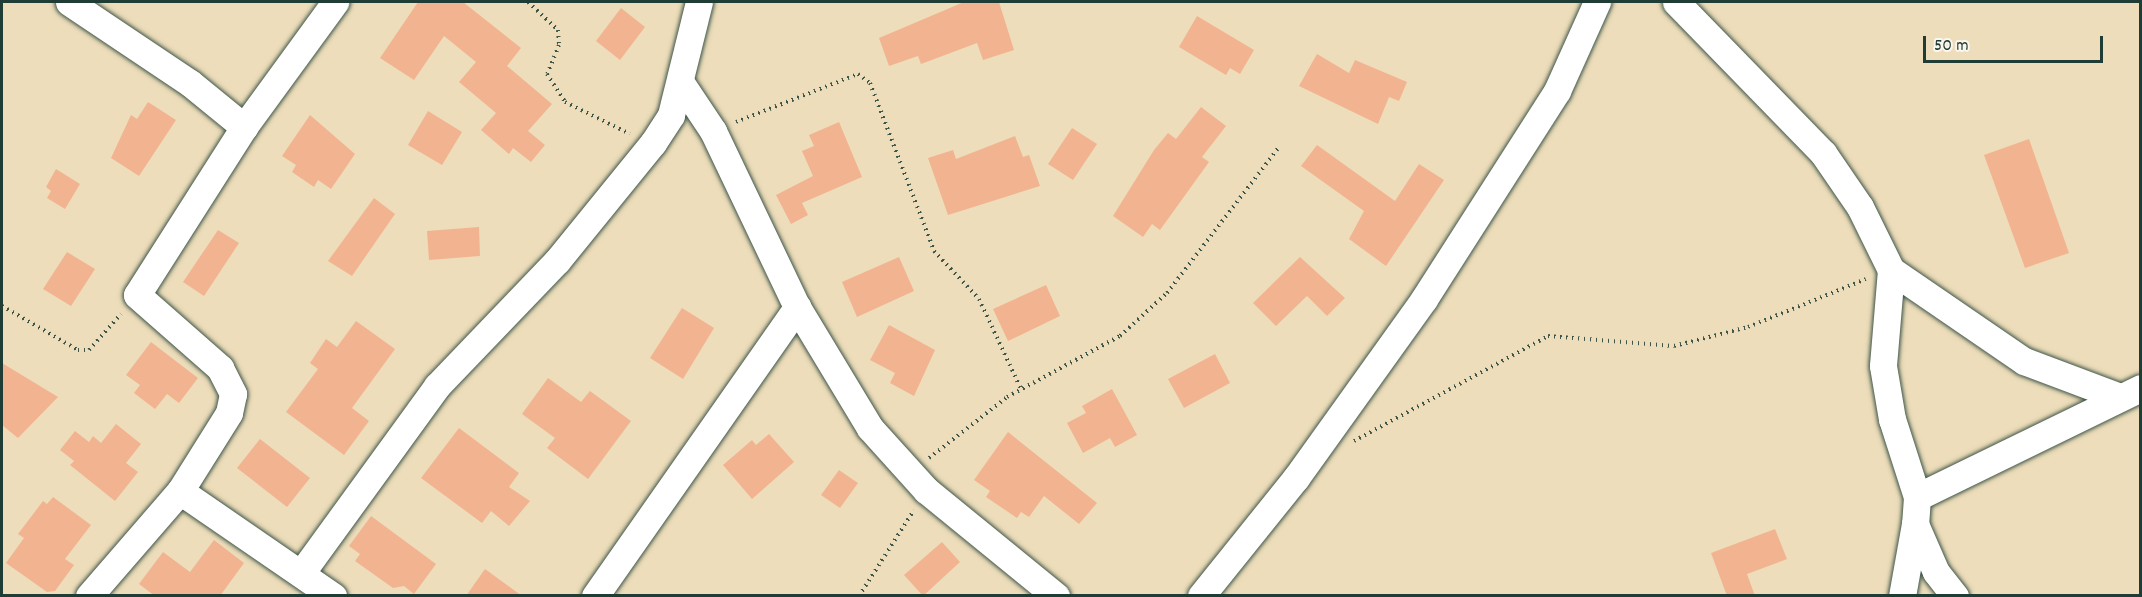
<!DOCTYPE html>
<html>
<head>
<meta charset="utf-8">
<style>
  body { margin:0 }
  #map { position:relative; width:2142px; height:597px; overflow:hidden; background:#edddba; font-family:Dekko,sans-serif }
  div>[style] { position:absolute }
  .building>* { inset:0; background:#f2b490 }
  .path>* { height:4px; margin-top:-2px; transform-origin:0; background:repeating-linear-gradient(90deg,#3e5548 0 1.5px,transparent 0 6px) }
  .roads { filter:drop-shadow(0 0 2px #3e5548) drop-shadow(0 0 2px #3e5548) }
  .minor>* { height:27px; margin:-13.5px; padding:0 13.5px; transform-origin:13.5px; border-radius:13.5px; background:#fff }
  span { translate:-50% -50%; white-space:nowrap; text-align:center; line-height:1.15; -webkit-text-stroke:4.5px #fbf7ec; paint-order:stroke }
  .frame { position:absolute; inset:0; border:3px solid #1f3d34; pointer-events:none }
  .scale { position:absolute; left:1923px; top:36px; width:180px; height:27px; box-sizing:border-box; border:3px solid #1f3d34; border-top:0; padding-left:8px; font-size:18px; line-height:21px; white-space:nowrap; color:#1f3d34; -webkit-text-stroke:4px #fbf7ec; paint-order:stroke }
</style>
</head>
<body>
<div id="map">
  <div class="building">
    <div style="clip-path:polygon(418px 2px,463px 2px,521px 48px,507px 66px,552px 104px,528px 131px,545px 145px,531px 162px,513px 148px,509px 154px,481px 130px,496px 113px,459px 82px,476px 62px,444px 36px,414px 80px,380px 58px)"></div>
    <div style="clip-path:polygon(964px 2px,999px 2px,1014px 50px,983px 60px,977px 43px,921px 64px,918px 56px,889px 66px,879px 38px)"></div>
    <div style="clip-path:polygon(621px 8px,645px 27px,620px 60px,596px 41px)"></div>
    <div style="clip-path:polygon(1197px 16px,1254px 50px,1240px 74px,1230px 68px,1226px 75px,1179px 47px)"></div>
    <div style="clip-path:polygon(1317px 54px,1349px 73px,1355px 60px,1407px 82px,1399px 101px,1389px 97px,1378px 124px,1299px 86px)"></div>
    <div style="clip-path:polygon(148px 102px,176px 120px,139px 176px,111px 158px,131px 115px,137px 119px)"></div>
    <div style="clip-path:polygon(1201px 107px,1226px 126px,1202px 157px,1209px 162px,1160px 230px,1152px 224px,1143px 237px,1113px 216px,1154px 150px,1168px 133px,1176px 139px)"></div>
    <div style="clip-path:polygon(428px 111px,462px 132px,442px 165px,408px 145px)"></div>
    <div style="clip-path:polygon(310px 115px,355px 154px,331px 189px,318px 180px,314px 187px,292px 172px,296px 165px,282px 156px)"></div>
    <div style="clip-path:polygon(839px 122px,862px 177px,802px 203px,808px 215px,791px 224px,776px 195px,813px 176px,802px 151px,814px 146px,809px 135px)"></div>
    <div style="clip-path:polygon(1072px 128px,1097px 144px,1073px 180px,1048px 164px)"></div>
    <div style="clip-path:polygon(1015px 136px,1023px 157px,1029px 155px,1040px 186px,948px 215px,928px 158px,953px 150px,956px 159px)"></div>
    <div style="clip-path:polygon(2029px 139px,2069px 253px,2025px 268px,1984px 155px)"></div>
    <div style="clip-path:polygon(1317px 145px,1395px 201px,1419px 164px,1444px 180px,1386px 266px,1349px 239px,1364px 211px,1301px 166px)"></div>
    <div style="clip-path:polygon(56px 169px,80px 184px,65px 209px,47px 198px,51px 191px,46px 187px)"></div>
    <div style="clip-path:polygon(374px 198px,395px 214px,352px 276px,328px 261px)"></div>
    <div style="clip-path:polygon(479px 227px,480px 256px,429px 260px,427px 231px)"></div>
    <div style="clip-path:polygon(218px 230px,239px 243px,204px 296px,183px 282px)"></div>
    <div style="clip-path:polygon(67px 252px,95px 269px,71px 306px,43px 289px)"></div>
    <div style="clip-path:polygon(899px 257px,914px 291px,857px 317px,842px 282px)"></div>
    <div style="clip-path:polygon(1300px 257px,1345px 298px,1327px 316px,1307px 296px,1276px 326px,1253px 303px)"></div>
    <div style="clip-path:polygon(1046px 285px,1060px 316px,1008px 341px,993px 309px)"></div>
    <div style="clip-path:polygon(682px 308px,714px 328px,683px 379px,650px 358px)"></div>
    <div style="clip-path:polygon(356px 321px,395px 349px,352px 408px,369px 421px,344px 455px,286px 412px,318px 369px,310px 363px,326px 339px,337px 347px)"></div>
    <div style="clip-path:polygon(889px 325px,935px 350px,914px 396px,890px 383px,895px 373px,870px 360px)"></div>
    <div style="clip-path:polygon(151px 342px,198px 378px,179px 403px,167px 394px,155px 409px,134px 393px,140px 385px,126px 375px)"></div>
    <div style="clip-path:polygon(1215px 354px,1230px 383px,1184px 408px,1168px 379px)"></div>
    <div style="clip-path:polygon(2px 363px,58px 397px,18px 438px,2px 425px)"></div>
    <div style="clip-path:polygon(548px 378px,581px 402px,590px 391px,631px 421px,588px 479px,547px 448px,555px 438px,522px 414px)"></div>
    <div style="clip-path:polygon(1112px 389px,1137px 435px,1115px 447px,1110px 438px,1083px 453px,1067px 423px,1086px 413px,1082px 406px)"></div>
    <div style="clip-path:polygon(116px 424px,141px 444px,126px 463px,138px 472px,115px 501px,70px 465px,74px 461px,60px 450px,75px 431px,89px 442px,93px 436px,101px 443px)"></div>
    <div style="clip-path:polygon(459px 428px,519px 473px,509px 487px,530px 501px,509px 526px,491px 511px,482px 523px,421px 478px)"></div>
    <div style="clip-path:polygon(1008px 432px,1097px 503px,1079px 524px,1044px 496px,1029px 517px,1021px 512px,1017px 518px,986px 497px,990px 491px,974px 480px)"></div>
    <div style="clip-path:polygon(769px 434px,794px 462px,752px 499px,723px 465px,752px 440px,756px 445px)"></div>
    <div style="clip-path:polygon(260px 439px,310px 478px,287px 507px,237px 468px)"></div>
    <div style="clip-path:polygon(839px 470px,858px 483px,840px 508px,821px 495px)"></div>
    <div style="clip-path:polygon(53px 497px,91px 525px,65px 559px,74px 565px,55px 591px,47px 592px,6px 563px,24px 538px,18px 534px,43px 501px,47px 504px)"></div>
    <div style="clip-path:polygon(371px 516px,436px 564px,414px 594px,404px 586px,393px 588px,355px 561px,360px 554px,349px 546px)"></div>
    <div style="clip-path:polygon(1775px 529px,1787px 559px,1747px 574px,1755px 596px,1727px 596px,1711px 553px)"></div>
    <div style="clip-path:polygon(214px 540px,244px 563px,220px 596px,155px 596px,139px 584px,163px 552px,190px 572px)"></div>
    <div style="clip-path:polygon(942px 542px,960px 562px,923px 596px,904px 575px)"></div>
    <div style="clip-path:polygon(485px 569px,522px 596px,466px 596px)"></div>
  </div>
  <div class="path">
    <div style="left:528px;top:2px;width:41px;rotate:43deg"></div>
    <div style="left:558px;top:30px;width:15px;rotate:86deg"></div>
    <div style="left:559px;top:45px;width:31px;rotate:112deg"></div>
    <div style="left:547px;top:74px;width:33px;rotate:57deg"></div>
    <div style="left:565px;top:102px;width:72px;rotate:26.2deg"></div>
    <div style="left:736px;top:122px;width:131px;rotate:-21.5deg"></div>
    <div style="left:858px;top:74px;width:15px;rotate:37deg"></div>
    <div style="left:870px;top:83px;width:180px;rotate:69.1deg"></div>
    <div style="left:934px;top:251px;width:66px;rotate:46.8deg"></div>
    <div style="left:979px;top:299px;width:99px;rotate:65deg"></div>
    <div style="left:2px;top:306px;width:88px;rotate:30.1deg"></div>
    <div style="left:78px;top:350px;width:11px"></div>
    <div style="left:89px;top:350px;width:48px;rotate:-48.4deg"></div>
    <div style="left:1354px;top:441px;width:221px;rotate:-28.4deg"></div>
    <div style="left:1548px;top:336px;width:126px;rotate:4.5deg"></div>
    <div style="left:1674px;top:346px;width:76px;rotate:-14.4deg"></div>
    <div style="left:1748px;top:327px;width:127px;rotate:-22.1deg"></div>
    <div style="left:929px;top:458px;width:99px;rotate:-38deg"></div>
    <div style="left:1007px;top:397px;width:128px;rotate:-28.4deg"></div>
    <div style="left:1120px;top:336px;width:64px;rotate:-42.5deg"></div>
    <div style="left:1167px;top:293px;width:184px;rotate:-52.5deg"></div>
    <div style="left:859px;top:596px;width:102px;rotate:-57.4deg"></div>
  </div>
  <div class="roads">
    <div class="minor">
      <div style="left:69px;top:2px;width:146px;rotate:33.8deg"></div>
      <div style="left:190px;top:83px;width:70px;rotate:39.2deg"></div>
      <div style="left:244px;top:127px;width:199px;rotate:122.5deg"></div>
      <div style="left:137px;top:295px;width:111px;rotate:41.3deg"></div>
      <div style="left:220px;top:368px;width:29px;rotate:63deg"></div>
      <div style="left:233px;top:394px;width:19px;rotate:102deg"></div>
      <div style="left:229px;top:413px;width:92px;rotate:122.1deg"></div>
      <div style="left:1676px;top:2px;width:211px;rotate:45.8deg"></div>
      <div style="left:1823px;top:153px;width:65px;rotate:55.6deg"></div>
      <div style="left:1860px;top:207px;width:70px;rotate:63.8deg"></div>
      <div style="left:1891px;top:270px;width:96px;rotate:94.8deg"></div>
      <div style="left:1883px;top:366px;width:54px;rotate:80.4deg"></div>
      <div style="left:1892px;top:419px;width:82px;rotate:72.2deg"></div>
      <div style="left:1917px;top:497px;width:27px;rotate:94deg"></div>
      <div style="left:1915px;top:524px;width:52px;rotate:66.4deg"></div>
      <div style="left:1936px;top:572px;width:31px;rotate:52deg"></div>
      <div style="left:681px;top:83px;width:58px;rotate:56.3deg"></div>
      <div style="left:713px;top:131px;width:195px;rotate:64.5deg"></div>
      <div style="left:797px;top:307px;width:141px;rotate:58.9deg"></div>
      <div style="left:870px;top:428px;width:84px;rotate:47.9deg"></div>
      <div style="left:926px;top:490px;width:168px;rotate:39.2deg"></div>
      <div style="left:244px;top:127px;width:155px;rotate:-53.9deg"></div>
      <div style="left:1891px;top:270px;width:161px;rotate:34.4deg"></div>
      <div style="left:2024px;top:361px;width:103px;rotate:20.6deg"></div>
      <div style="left:1917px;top:497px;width:248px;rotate:-26deg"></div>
      <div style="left:302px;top:572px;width:230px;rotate:-54deg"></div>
      <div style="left:437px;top:386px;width:173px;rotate:-46.2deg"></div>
      <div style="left:557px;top:261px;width:152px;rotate:-50.9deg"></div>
      <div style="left:653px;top:143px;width:33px;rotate:-57deg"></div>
      <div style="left:671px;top:115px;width:116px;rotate:-76.1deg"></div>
      <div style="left:89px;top:596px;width:139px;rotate:-49.1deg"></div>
      <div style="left:180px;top:491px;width:186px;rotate:34.5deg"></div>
      <div style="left:595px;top:596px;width:353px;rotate:-55deg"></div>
      <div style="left:1201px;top:596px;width:151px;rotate:-51.2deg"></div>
      <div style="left:1296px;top:478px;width:220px;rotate:-54.4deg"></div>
      <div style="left:1424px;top:299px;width:247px;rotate:-57.4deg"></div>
      <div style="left:1557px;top:91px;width:98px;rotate:-65.8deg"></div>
      <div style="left:1902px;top:596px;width:73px;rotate:-79.8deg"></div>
    </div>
  </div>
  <div class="frame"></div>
  <div class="scale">50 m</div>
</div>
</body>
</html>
